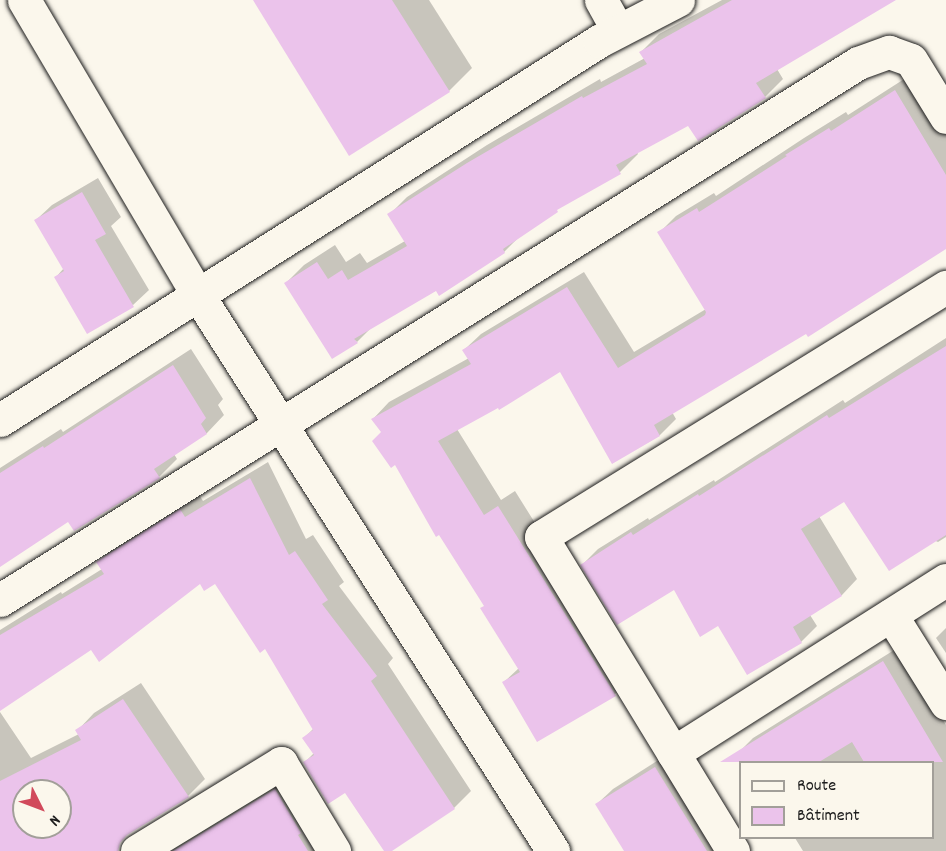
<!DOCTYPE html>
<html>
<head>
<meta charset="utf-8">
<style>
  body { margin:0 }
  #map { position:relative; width:946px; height:851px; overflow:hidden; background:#fbf7ec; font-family:Dekko,sans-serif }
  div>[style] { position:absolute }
  .shadow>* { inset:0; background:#0003 }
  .building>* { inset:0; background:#ebc3eb }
  .roads { filter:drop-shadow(0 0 2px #1c1c1c) drop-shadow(0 0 2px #1c1c1c) }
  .minor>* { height:33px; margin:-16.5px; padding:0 16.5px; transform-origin:16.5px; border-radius:16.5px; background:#fbf7ec }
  span { translate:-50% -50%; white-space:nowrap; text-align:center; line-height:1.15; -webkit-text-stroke:6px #fbf7ec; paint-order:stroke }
  .legend { position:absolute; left:739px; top:761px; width:195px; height:78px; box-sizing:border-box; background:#fbf7ec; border:2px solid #a29f99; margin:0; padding:8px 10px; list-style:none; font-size:18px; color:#1c1c1c }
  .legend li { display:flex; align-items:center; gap:12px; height:30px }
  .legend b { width:30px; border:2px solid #a29f99 }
  .north { position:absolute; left:12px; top:779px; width:60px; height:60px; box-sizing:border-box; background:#fbf7ec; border:2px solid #a29f99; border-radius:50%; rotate:132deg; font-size:16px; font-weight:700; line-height:24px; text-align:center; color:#1c1c1c }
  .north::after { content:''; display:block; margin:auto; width:21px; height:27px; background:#d1495b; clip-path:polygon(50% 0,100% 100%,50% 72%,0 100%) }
</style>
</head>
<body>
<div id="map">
  <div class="shadow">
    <div style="clip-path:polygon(255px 0,429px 0,472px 68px,449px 91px,349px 154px)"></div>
    <div style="clip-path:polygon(722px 0,882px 0,777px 69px,783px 79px,765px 97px,689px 124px,637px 152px,638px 154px,620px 172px,562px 205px,522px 234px,504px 252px,373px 326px,357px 342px,286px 283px,304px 265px,335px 245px,346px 262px,360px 253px,367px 263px,405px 241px,389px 215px,407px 197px,487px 145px,600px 79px,601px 82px,645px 58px,641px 52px,659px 34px)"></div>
    <div style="clip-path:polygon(912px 74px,946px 131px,946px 248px,672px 412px,676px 419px,660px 435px,612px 462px,560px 370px,457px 429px,501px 500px,515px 491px,632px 678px,615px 694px,538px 739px,504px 682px,519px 668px,485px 606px,396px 463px,383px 432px,373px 419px,389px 402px,469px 358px,464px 350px,481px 334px,584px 272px,634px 352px,706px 309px,659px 233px,676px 216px,714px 193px,716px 196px,804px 138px,846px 112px,848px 115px)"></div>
    <div style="clip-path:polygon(98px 178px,121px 217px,111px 226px,149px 290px,133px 305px,56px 277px,64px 268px,36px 220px,52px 205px)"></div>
    <div style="clip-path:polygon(946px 338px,946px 537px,938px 542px,844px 500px,819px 516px,857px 579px,842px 595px,810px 615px,817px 626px,801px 642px,719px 624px,675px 587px,582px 565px,598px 549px,648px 518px,649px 520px,714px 480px,715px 482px,843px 400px,845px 403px)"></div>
    <div style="clip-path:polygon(191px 349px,223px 399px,218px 405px,224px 415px,207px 433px,174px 454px,177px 459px,159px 477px,68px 520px,0 565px,0 468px,61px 429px,63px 432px)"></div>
    <div style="clip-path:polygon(268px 462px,306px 539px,313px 535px,344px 582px,339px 586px,393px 658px,388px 664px,471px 791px,454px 808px,389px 851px,386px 851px,345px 790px,304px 763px,314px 753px,304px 738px,314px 728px,265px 647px,216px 582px,201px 582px,92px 648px,0 709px,0 630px,61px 592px,62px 594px,102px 569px,98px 562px,115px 545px,198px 493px,203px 501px)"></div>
    <div style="clip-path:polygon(946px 628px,946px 653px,936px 638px)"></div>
    <div style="clip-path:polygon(899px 647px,946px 725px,946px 851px,803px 851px,795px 838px,932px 838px,932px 762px,743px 762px,738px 753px,753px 738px)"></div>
    <div style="clip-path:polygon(evenodd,141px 683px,205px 779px,188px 796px,81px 851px,0 851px,0 712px,31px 758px,79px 734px,77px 731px,94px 713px,141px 683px,24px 791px,60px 791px,60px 827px,24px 827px,24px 791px)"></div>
    <div style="clip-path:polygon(671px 752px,734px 851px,626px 851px,597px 804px,613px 789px)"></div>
    <div style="clip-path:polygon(293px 772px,333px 851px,168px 851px)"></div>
  </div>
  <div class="building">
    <div style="clip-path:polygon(253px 0,392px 0,450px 92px,349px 156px)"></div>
    <div style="clip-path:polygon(732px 0,896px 0,756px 83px,766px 98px,698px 141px,688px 126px,616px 165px,621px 174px,557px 210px,558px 212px,503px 249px,505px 253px,439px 296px,436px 291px,354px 339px,358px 343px,332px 359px,284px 283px,317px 262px,328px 279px,342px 270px,348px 280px,407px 246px,387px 214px,467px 163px,582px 96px,583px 98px,647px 64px,639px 52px)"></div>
    <div style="clip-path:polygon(895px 90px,946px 175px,946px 249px,808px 337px,806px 334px,654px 425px,660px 436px,612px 464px,560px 372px,499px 410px,498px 408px,438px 441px,484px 515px,498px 506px,616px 696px,537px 742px,502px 682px,520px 672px,480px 608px,484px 606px,439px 535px,436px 537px,395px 465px,391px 468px,372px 441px,381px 432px,371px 419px,471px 364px,462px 350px,567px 287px,618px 368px,705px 315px,706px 312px,657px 232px,697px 208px,699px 212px,787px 156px,785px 155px,829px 128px,831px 131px)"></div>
    <div style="clip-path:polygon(82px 192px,106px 234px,95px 240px,134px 307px,87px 334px,54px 277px,64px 271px,34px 220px)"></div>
    <div style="clip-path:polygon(946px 346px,946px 535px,889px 571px,844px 502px,801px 529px,842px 596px,793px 627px,802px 643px,747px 675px,718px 626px,700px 637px,674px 590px,617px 625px,580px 565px,631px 532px,633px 535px,698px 494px,699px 496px,827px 415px,829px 418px)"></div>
    <div style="clip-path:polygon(173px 365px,206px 418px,201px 424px,207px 434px,154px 469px,160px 478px,74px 531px,68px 522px,0 567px,0 473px,43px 446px,44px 448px)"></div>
    <div style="clip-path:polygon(250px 478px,289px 555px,295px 551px,328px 600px,322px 604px,377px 676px,371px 681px,455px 809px,392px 851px,384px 851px,345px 793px,328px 804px,303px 762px,314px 755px,302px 738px,313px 730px,265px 649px,260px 653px,215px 584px,204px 591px,200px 584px,99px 662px,91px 650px,0 711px,0 635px,104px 574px,96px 562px,180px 509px,185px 517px)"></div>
    <div style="clip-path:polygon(883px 661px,943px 762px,864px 762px,852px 742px,819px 762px,720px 762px)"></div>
    <div style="clip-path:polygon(evenodd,123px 699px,189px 797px,127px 835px,120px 843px,118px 851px,0 851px,0 781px,81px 740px,75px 730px,123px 699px,24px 791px,60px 791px,60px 827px,24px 827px,24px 791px)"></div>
    <div style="clip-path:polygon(655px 767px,707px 851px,624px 851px,595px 804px)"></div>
    <div style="clip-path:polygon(275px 789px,301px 833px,298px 835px,308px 851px,173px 851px)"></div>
  </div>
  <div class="roads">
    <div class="minor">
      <div style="left:24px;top:0;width:342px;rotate:59.5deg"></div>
      <div style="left:198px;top:295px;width:660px;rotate:57.44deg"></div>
      <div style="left:601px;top:0;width:35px;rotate:61deg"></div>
      <div style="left:0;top:420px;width:709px;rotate:-32.32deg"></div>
      <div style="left:599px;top:41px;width:89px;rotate:-27.4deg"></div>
      <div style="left:0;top:600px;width:1012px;rotate:-32.04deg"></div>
      <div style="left:858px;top:63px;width:33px;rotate:-20deg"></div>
      <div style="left:889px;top:52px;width:23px;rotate:20deg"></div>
      <div style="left:911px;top:60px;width:67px;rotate:58.4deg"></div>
      <div style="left:891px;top:615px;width:104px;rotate:58deg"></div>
      <div style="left:673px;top:753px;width:323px;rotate:-32.4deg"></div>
      <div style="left:137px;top:851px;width:169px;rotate:-31.4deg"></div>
      <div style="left:281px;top:763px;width:103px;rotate:58.9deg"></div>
      <div style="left:733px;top:851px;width:368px;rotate:-121.4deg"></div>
      <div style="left:541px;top:537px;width:476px;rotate:-31.7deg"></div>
    </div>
  </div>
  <ul class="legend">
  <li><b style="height:8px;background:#fbf7ec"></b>Route</li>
  <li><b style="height:16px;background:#ebc3eb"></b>Bâtiment</li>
  </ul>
  <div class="north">N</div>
</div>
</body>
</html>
